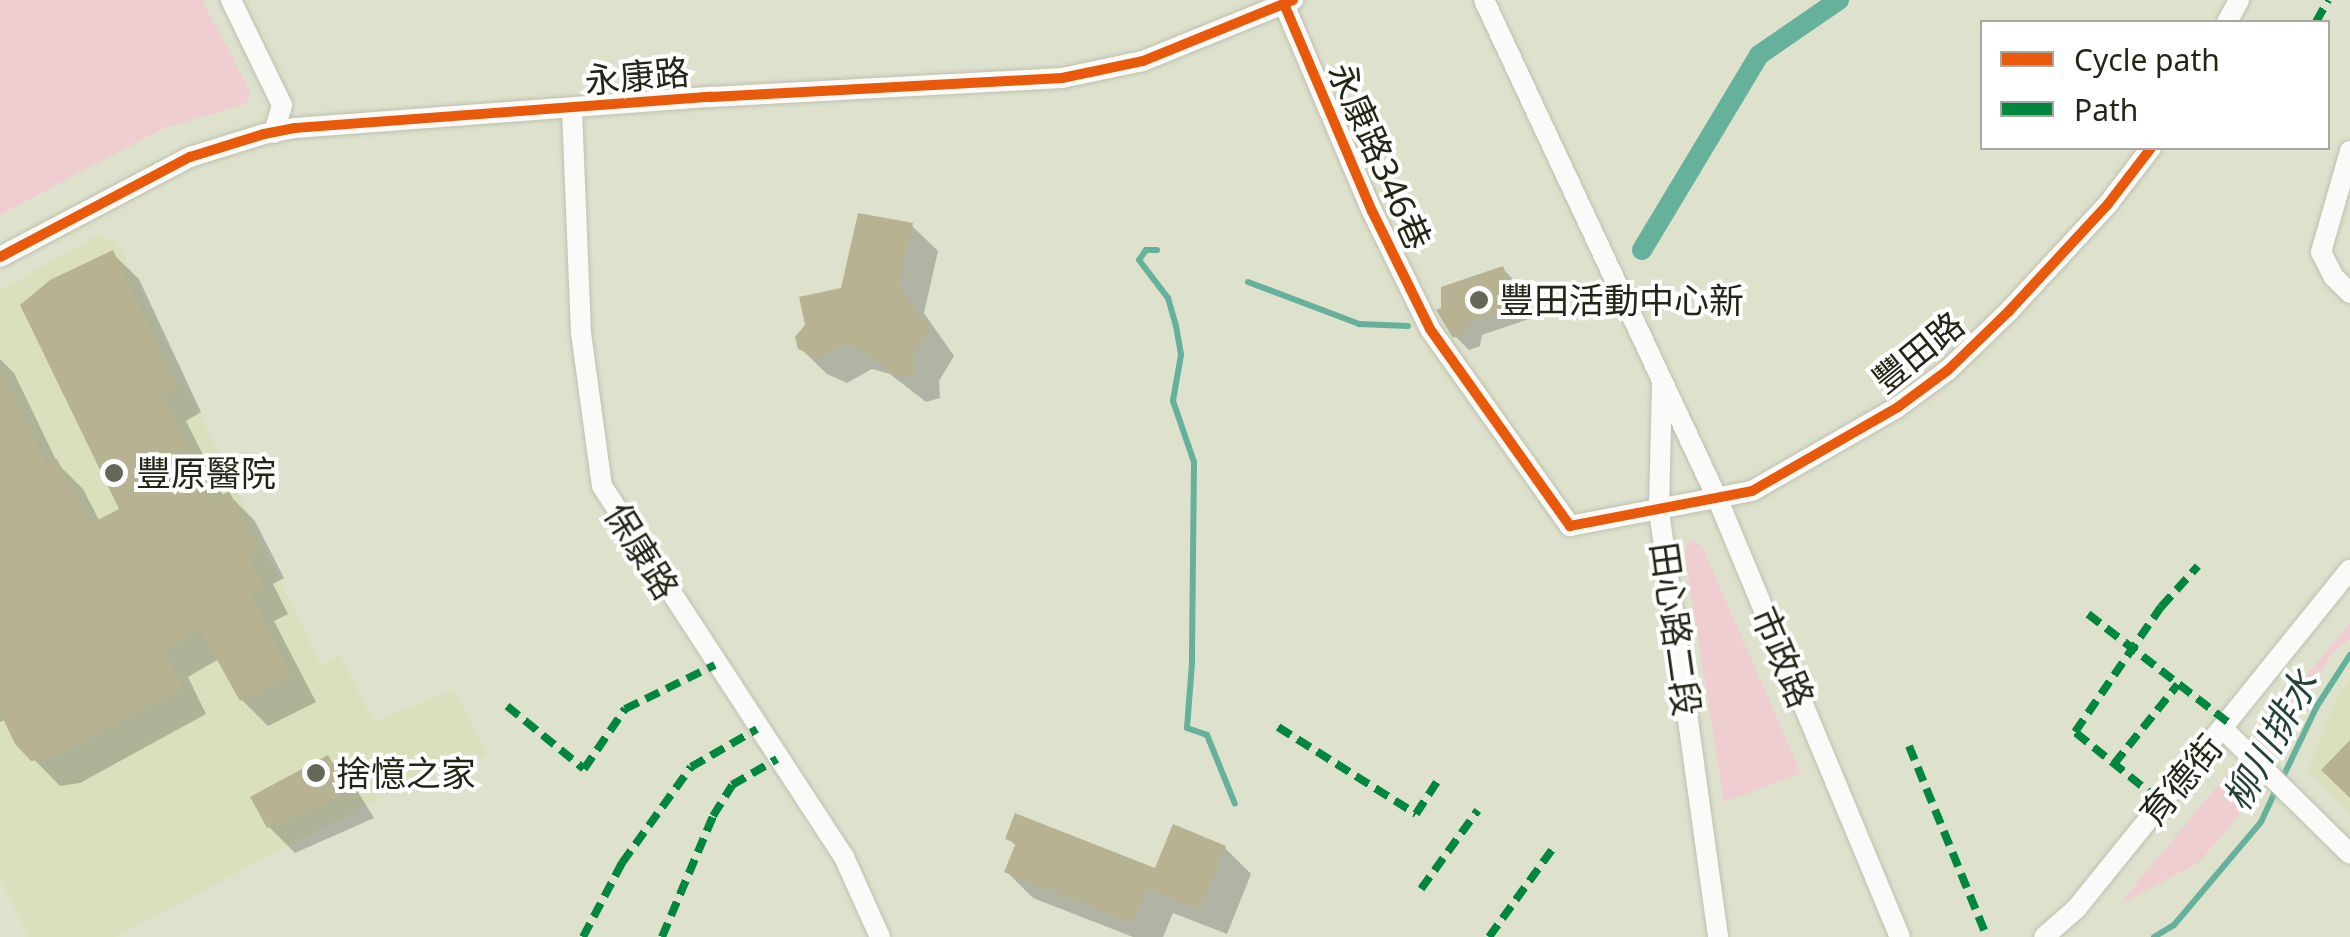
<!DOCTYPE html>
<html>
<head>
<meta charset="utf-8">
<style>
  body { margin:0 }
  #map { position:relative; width:2350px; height:937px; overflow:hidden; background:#dee2cd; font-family:"Noto Sans","Noto Sans TC",sans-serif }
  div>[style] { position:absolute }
  .built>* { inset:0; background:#dae0bd }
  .green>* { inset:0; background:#efced1 }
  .shadow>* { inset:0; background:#0003 }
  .stream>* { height:6px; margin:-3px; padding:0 3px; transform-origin:3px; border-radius:3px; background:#66b19b }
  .canal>* { height:20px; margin:-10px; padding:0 10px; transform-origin:10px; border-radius:10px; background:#66b19b }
  .building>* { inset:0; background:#b6b292 }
  .roads { filter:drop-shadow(0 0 2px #bdc0af) drop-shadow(0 0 2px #bdc0af) }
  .minor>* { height:20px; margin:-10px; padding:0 10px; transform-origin:10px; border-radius:10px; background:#fafbf8 }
  .quiet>* { height:8px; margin-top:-4px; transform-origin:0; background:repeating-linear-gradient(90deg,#00873e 0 15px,transparent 0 23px) }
  .cycleway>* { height:10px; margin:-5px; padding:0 5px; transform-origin:5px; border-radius:5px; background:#e8590c }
  .dots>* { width:28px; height:28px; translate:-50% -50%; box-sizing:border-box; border:5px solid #fff; border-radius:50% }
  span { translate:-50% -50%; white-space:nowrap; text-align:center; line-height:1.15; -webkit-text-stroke:8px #fff; paint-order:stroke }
  .street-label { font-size:35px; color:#232617 }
  .poi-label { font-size:35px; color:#232617 }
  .left { translate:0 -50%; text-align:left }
  .water-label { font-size:38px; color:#23423a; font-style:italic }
  .legend { position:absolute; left:1980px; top:20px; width:350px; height:130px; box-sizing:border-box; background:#fff; border:2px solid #a7a8a2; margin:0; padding:12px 18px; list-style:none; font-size:30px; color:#232617 }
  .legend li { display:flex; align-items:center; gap:20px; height:50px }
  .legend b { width:50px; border:2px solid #a7a8a2 }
</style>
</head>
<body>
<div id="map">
  <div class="built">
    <div style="clip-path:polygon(97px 235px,117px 242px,321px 665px,340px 655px,373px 722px,454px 690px,487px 754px,451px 773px,427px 773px,115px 937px,29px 937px,0 879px,0 291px)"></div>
    <div style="clip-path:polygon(2350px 678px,2350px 815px,2308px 771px,2335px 702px)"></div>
  </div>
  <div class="green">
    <div style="clip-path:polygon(0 0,202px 0,250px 91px,248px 103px,162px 129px,0 215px)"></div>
    <div style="clip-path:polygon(1694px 540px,1702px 546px,1801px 773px,1724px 802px,1685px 556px,1686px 544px)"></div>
    <div style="clip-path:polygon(2350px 623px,2350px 638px,2332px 654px,2315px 682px,2277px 754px,2257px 735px)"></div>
    <div style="clip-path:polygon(2236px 763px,2259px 787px,2235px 821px,2199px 862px,2118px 906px)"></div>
  </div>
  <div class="shadow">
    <div style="clip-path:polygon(911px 225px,938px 251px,924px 313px,954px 356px,939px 381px,940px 398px,926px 402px,890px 374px,872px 369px,847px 383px,827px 374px,800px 348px,843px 290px)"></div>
    <div style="clip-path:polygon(112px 253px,139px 279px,201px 412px,186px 421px,224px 497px,229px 495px,255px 521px,284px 578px,273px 584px,288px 614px,274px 621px,316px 702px,268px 726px,242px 700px,219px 659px,188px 677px,206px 714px,80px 783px,60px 786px,17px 742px,6px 719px,0 722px,0 359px,14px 373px,58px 464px,83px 489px,100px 522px,122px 510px)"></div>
    <div style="clip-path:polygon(1502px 268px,1516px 282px,1529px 319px,1482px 335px,1480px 346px,1469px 350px,1455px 336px)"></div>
    <div style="clip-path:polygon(327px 758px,353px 784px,374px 818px,295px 853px,269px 827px)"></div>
    <div style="clip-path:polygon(1008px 838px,1156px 871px,1225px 848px,1251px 874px,1227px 934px,1173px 913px,1163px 937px,1133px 937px,1033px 898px,1007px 872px,1017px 847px)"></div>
  </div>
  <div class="stream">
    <div style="left:1157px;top:250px;width:11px;rotate:180deg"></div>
    <div style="left:1146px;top:250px;width:12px;rotate:125deg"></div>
    <div style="left:1139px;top:260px;width:48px;rotate:52.7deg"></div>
    <div style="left:1168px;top:298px;width:29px;rotate:74deg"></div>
    <div style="left:1176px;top:326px;width:29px;rotate:80deg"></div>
    <div style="left:1181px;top:355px;width:47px;rotate:99.9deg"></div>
    <div style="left:1173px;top:401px;width:65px;rotate:71deg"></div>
    <div style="left:1194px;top:462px;width:201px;rotate:90.6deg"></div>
    <div style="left:1192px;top:663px;width:65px;rotate:94.4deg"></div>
    <div style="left:1187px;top:728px;width:21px;rotate:19deg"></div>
    <div style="left:1207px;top:735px;width:74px;rotate:67.9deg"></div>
    <div style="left:1248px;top:282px;width:119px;rotate:20.7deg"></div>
    <div style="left:1359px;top:324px;width:49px;rotate:2.3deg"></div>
    <div style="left:2282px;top:779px;width:81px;rotate:-64.4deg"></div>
    <div style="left:2317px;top:706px;width:61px;rotate:-57.1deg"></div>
    <div style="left:2154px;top:937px;width:23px;rotate:-31deg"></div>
    <div style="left:2174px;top:925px;width:135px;rotate:-49.8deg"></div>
    <div style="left:2261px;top:822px;width:35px;rotate:-65deg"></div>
  </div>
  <div class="canal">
    <div style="left:1642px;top:250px;width:227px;rotate:-59deg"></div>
    <div style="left:1759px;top:55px;width:97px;rotate:-34.5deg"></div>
  </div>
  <div class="building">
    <div style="clip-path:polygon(858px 213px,913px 223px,899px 285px,929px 328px,914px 354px,915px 372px,898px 377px,861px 349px,844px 344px,819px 358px,798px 349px,795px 337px,805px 325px,799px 297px,841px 288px)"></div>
    <div style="clip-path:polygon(113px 250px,176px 385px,161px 394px,215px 500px,229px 491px,260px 551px,248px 557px,264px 588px,250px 594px,291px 675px,240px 701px,200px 629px,164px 650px,182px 687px,53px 758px,31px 761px,15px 744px,0 712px,0 368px,47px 464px,57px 459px,90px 524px,119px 509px,20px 305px,50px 280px)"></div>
    <div style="clip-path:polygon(1503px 266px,1517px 305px,1469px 322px,1467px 332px,1453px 338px,1436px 310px,1441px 308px,1441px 287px)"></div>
    <div style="clip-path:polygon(2350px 740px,2350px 798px,2321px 770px)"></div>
    <div style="clip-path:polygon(328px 755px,350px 792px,267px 828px,250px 797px)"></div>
    <div style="clip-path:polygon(1015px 813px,1155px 868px,1173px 824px,1226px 846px,1200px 910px,1147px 888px,1133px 923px,1004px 872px,1016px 843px,1005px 839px)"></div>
  </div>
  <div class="roads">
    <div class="minor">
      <div style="left:231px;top:0;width:117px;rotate:64.1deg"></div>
      <div style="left:282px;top:105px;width:29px;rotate:106deg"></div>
      <div style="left:1484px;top:0;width:552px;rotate:64.92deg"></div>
      <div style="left:1718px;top:500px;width:473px;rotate:67.4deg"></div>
      <div style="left:1284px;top:4px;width:225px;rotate:67deg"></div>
      <div style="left:1372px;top:211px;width:131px;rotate:63.8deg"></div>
      <div style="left:1430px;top:329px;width:242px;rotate:54.6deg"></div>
      <div style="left:1570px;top:526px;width:185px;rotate:-10.9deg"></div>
      <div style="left:1752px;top:491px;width:168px;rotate:-29.9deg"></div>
      <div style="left:1898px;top:407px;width:62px;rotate:-36.5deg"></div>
      <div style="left:1948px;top:370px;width:85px;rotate:-44deg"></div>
      <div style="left:2009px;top:311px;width:146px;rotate:-47.2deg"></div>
      <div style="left:2108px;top:204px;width:71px;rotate:-52.5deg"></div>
      <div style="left:2227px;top:22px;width:25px;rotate:-61deg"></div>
      <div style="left:572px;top:109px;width:224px;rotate:87.7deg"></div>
      <div style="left:581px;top:333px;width:154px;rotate:82.2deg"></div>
      <div style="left:602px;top:486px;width:443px;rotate:56.9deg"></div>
      <div style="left:844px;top:857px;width:88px;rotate:65.8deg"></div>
      <div style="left:2350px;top:151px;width:105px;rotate:106deg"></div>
      <div style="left:2321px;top:252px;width:28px;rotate:63deg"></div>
      <div style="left:2334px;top:277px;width:23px;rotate:45deg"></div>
      <div style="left:0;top:257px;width:215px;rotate:-27.8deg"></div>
      <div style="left:190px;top:157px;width:77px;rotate:-17.3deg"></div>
      <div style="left:264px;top:134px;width:32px;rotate:-11deg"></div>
      <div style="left:295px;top:128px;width:417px;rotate:-4.3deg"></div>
      <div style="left:711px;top:97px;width:352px;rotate:-3.1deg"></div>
      <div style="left:1062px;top:78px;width:83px;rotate:-11.9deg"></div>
      <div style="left:1143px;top:61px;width:162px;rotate:-22.1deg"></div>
      <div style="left:1662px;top:385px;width:126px;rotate:91.4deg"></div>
      <div style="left:1659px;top:511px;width:430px;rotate:82.1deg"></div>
      <div style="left:2223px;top:729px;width:178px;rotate:44.5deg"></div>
      <div style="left:2044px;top:937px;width:43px;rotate:-41.2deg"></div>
      <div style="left:2076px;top:909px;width:436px;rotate:-51.1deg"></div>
    </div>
  </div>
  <div class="quiet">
    <div style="left:2316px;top:22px;width:25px;rotate:-61deg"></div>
    <div style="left:2088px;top:614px;width:178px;rotate:37.7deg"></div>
    <div style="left:507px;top:706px;width:99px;rotate:39.3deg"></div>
    <div style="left:584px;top:769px;width:73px;rotate:-55.7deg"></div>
    <div style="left:625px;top:709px;width:100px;rotate:-26.1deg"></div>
    <div style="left:1278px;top:727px;width:163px;rotate:32.2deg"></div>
    <div style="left:1416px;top:814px;width:38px;rotate:-57deg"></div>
    <div style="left:1909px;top:746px;width:206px;rotate:67.8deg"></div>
    <div style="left:2114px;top:764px;width:102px;rotate:-51.3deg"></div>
    <div style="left:2159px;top:800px;width:108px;rotate:-141deg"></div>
    <div style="left:2075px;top:732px;width:152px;rotate:-55.5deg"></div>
    <div style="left:2161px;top:607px;width:55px;rotate:-47.9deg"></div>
    <div style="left:1421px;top:889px;width:97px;rotate:-54.2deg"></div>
    <div style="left:583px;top:937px;width:84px;rotate:-62.2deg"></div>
    <div style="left:622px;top:863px;width:118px;rotate:-54.3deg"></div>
    <div style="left:691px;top:767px;width:76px;rotate:-29.9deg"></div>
    <div style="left:662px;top:937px;width:131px;rotate:-67.1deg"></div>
    <div style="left:713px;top:816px;width:36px;rotate:-58deg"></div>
    <div style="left:732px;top:785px;width:52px;rotate:-30deg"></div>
    <div style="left:1489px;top:937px;width:111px;rotate:-54.2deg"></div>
  </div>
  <div class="cycleway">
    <div style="left:1284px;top:4px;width:225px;rotate:67deg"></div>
    <div style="left:1372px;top:211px;width:131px;rotate:63.8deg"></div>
    <div style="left:1430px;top:329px;width:242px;rotate:54.6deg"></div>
    <div style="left:1570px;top:526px;width:185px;rotate:-10.9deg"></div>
    <div style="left:1752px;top:491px;width:168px;rotate:-29.9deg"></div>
    <div style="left:1898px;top:407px;width:62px;rotate:-36.5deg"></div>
    <div style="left:1948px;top:370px;width:85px;rotate:-44deg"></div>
    <div style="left:2009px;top:311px;width:146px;rotate:-47.2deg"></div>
    <div style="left:2108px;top:204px;width:71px;rotate:-52.5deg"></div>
    <div style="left:0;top:257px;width:215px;rotate:-27.8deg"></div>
    <div style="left:190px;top:157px;width:77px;rotate:-17.3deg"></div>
    <div style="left:264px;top:134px;width:32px;rotate:-11deg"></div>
    <div style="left:295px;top:128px;width:417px;rotate:-4.3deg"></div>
    <div style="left:711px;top:97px;width:352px;rotate:-3.1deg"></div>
    <div style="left:1062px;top:78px;width:83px;rotate:-11.9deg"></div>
    <div style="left:1143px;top:61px;width:162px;rotate:-22.1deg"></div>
  </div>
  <div class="dots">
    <div style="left:1479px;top:300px;background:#646857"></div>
    <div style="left:114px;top:473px;background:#646857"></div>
    <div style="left:316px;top:773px;background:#646857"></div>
  </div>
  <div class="street-label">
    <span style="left:637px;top:76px;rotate:-5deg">永康路</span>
    <span style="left:1380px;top:156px;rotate:66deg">永康路346巷</span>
    <span style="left:1918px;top:352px;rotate:-39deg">豐田路</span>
    <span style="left:642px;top:551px;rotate:58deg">保康路</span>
    <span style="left:1676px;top:629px;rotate:82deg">田心路二段</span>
    <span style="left:1783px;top:657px;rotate:67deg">市政路</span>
    <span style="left:2181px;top:780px;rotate:-50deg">育德街</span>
  </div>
  <div class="poi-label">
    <span class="left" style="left:1499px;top:300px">豐田活動中心新</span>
    <span class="left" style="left:136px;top:473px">豐原醫院</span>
    <span class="left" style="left:336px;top:773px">捨憶之家</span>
  </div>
  <div class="water-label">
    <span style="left:2270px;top:740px;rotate:-61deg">柳川排水</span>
  </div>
  <ul class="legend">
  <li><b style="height:12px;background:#e8590c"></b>Cycle path</li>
  <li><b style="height:12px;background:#00873e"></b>Path</li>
  </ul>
</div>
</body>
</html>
